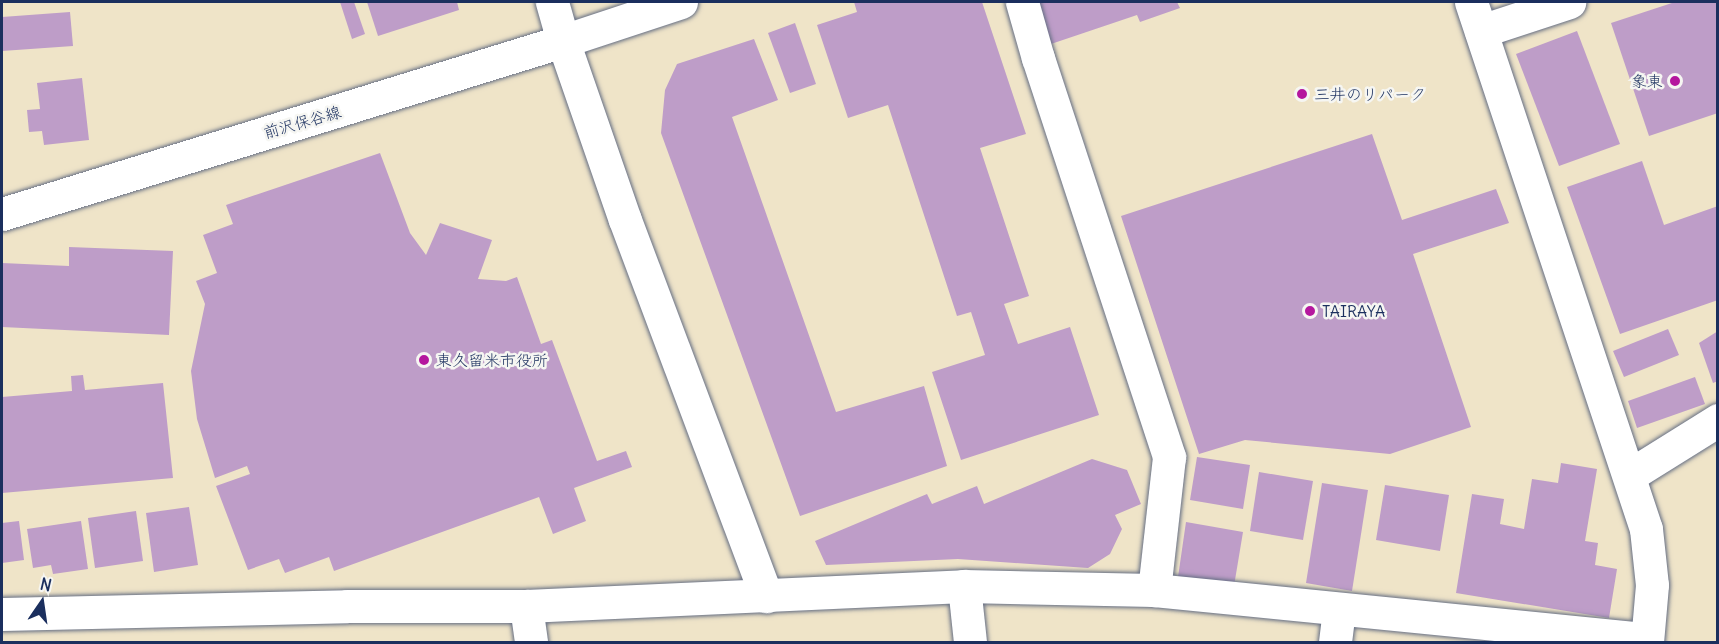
<!DOCTYPE html>
<html>
<head>
<meta charset="utf-8">
<style>
  body { margin:0 }
  #map { position:relative; width:1719px; height:644px; overflow:hidden; background:#efe4c8; font-family:Delius,"Klee One",sans-serif }
  div>[style] { position:absolute }
  .building>* { inset:0; background:#be9dc8 }
  .roads { filter:drop-shadow(0 0 2px #656e83) drop-shadow(0 0 2px #656e83) }
  .minor>* { height:33px; margin:-16.5px; padding:0 16.5px; transform-origin:16.5px; border-radius:16.5px; background:#fff }
  .major>* { height:33px; margin:-16.5px; padding:0 16.5px; transform-origin:16.5px; border-radius:16.5px; background:#fff }
  .dots>* { width:16px; height:16px; translate:-50% -50%; box-sizing:border-box; border:3px solid #f6f6f2; border-radius:50% }
  span { translate:-50% -50%; white-space:nowrap; text-align:center; line-height:1.15; -webkit-text-stroke:5px #f6f6f2; paint-order:stroke }
  .poi-label { font-size:16px; color:#1b2f5e }
  .right { translate:-100% -50%; text-align:right }
  .left { translate:0 -50%; text-align:left }
  .street-label { font-size:16px; color:#1b2f5e }
  .frame { position:absolute; inset:0; border:3px solid #1b2f5e; pointer-events:none }
  .north { position:absolute; left:12px; top:572px; width:60px; height:60px; -webkit-text-stroke:4px #f6f6f2; paint-order:stroke; rotate:13deg; font-size:16px; font-weight:700; line-height:24px; text-align:center; color:#1b2f5e }
  .north::after { content:''; display:block; margin:auto; width:21px; height:27px; background:#1b2f5e; clip-path:polygon(50% 0,100% 100%,50% 72%,0 100%) }
</style>
</head>
<body>
<div id="map">
  <div class="building">
    <div style="clip-path:polygon(340px 2px,354px 2px,365px 34px,352px 39px)"></div>
    <div style="clip-path:polygon(367px 2px,457px 2px,459px 10px,378px 36px)"></div>
    <div style="clip-path:polygon(854px 2px,982px 2px,1026px 134px,980px 148px,1029px 296px,1004px 304px,1018px 344px,1070px 327px,1099px 415px,961px 460px,932px 372px,985px 355px,971px 312px,957px 316px,888px 105px,848px 118px,817px 25px,857px 12px)"></div>
    <div style="clip-path:polygon(1033px 2px,1177px 2px,1180px 8px,1140px 22px,1137px 15px,1048px 45px)"></div>
    <div style="clip-path:polygon(1675px 2px,1718px 2px,1718px 113px,1649px 136px,1611px 23px)"></div>
    <div style="clip-path:polygon(70px 12px,73px 46px,2px 51px,2px 17px)"></div>
    <div style="clip-path:polygon(795px 23px,816px 84px,790px 93px,768px 33px)"></div>
    <div style="clip-path:polygon(1577px 31px,1620px 144px,1559px 166px,1516px 54px)"></div>
    <div style="clip-path:polygon(754px 39px,778px 100px,732px 117px,836px 412px,924px 386px,947px 466px,800px 516px,661px 133px,665px 90px,677px 64px)"></div>
    <div style="clip-path:polygon(82px 78px,89px 140px,44px 145px,42px 131px,29px 132px,27px 110px,40px 109px,37px 83px)"></div>
    <div style="clip-path:polygon(1372px 134px,1402px 220px,1496px 189px,1509px 223px,1413px 254px,1471px 427px,1390px 454px,1245px 440px,1199px 454px,1121px 216px)"></div>
    <div style="clip-path:polygon(380px 153px,410px 233px,426px 255px,440px 223px,492px 240px,478px 279px,506px 281px,517px 277px,541px 344px,552px 340px,597px 461px,626px 451px,632px 467px,574px 488px,586px 521px,553px 534px,539px 497px,334px 571px,329px 557px,285px 573px,279px 559px,248px 570px,216px 486px,250px 474px,247px 466px,215px 478px,197px 419px,191px 371px,205px 304px,196px 281px,217px 273px,203px 235px,233px 224px,226px 205px)"></div>
    <div style="clip-path:polygon(1642px 161px,1664px 225px,1718px 206px,1718px 300px,1620px 334px,1567px 187px)"></div>
    <div style="clip-path:polygon(69px 247px,173px 251px,169px 335px,2px 327px,2px 263px,69px 266px)"></div>
    <div style="clip-path:polygon(1668px 329px,1679px 355px,1624px 377px,1613px 351px)"></div>
    <div style="clip-path:polygon(1718px 331px,1718px 381px,1713px 383px,1699px 343px)"></div>
    <div style="clip-path:polygon(83px 375px,85px 390px,163px 383px,173px 478px,2px 493px,2px 397px,72px 391px,71px 376px)"></div>
    <div style="clip-path:polygon(1695px 377px,1705px 404px,1637px 428px,1628px 401px)"></div>
    <div style="clip-path:polygon(1197px 457px,1250px 465px,1243px 509px,1190px 500px)"></div>
    <div style="clip-path:polygon(1092px 459px,1127px 470px,1141px 504px,1115px 515px,1122px 529px,1110px 554px,1088px 568px,958px 559px,826px 565px,815px 541px,927px 494px,932px 504px,977px 486px,984px 504px)"></div>
    <div style="clip-path:polygon(1561px 463px,1597px 469px,1585px 541px,1598px 543px,1595px 565px,1617px 569px,1609px 618px,1456px 593px,1472px 494px,1504px 499px,1500px 524px,1524px 529px,1532px 479px,1558px 483px)"></div>
    <div style="clip-path:polygon(1259px 472px,1313px 481px,1303px 540px,1250px 531px)"></div>
    <div style="clip-path:polygon(1322px 483px,1368px 490px,1352px 591px,1306px 583px)"></div>
    <div style="clip-path:polygon(1385px 485px,1449px 495px,1440px 551px,1376px 540px)"></div>
    <div style="clip-path:polygon(189px 507px,198px 565px,154px 572px,146px 513px)"></div>
    <div style="clip-path:polygon(136px 511px,143px 561px,95px 568px,88px 518px)"></div>
    <div style="clip-path:polygon(19px 521px,24px 560px,2px 563px,2px 523px)"></div>
    <div style="clip-path:polygon(81px 521px,88px 569px,53px 574px,51px 565px,33px 568px,27px 529px)"></div>
    <div style="clip-path:polygon(1186px 522px,1243px 532px,1234px 586px,1178px 577px)"></div>
  </div>
  <div class="roads">
    <div class="minor">
      <div style="left:681px;top:2px;width:124px;rotate:161.7deg"></div>
      <div style="left:563px;top:41px;width:189px;rotate:70.9deg"></div>
      <div style="left:625px;top:220px;width:402px;rotate:69.4deg"></div>
      <div style="left:1022px;top:2px;width:58px;rotate:74.1deg"></div>
      <div style="left:1038px;top:58px;width:420px;rotate:71.8deg"></div>
      <div style="left:1169px;top:457px;width:134px;rotate:96.4deg"></div>
      <div style="left:1471px;top:2px;width:555px;rotate:71.63deg"></div>
      <div style="left:1646px;top:529px;width:56px;rotate:83.9deg"></div>
      <div style="left:1652px;top:585px;width:57px;rotate:95deg"></div>
      <div style="left:1481px;top:31px;width:93px;rotate:-18.2deg"></div>
      <div style="left:1630px;top:475px;width:104px;rotate:-32deg"></div>
      <div style="left:964px;top:586px;width:56px;rotate:83.9deg"></div>
      <div style="left:526px;top:606px;width:36px;rotate:82deg"></div>
      <div style="left:2px;top:614px;width:345px;rotate:-1.3deg"></div>
      <div style="left:347px;top:606px;width:179px"></div>
      <div style="left:526px;top:606px;width:438px;rotate:-2.6deg"></div>
      <div style="left:964px;top:586px;width:190px;rotate:1.2deg"></div>
      <div style="left:1154px;top:590px;width:495px;rotate:5.7deg"></div>
      <div style="left:1335px;top:642px;width:32px;rotate:-83deg"></div>
    </div>
    <div class="major">
      <div style="left:2px;top:214px;width:587px;rotate:-17.14deg"></div>
      <div style="left:563px;top:41px;width:41px;rotate:-105.8deg"></div>
    </div>
  </div>
  <div class="dots">
    <div style="left:1675px;top:81px;background:#b5179e"></div>
    <div style="left:1302px;top:94px;background:#b5179e"></div>
    <div style="left:1310px;top:311px;background:#b5179e"></div>
    <div style="left:424px;top:360px;background:#b5179e"></div>
  </div>
  <div class="poi-label">
    <span class="right" style="left:1663px;top:81px">象東</span>
    <span class="left" style="left:1314px;top:94px">三井のリパーク</span>
    <span class="left" style="left:1322px;top:311px">TAIRAYA</span>
    <span class="left" style="left:436px;top:360px">東久留米市役所</span>
  </div>
  <div class="street-label">
    <span style="left:302px;top:122px;rotate:-16deg">前沢保谷線</span>
  </div>
  <div class="frame"></div>
  <div class="north">N</div>
</div>
</body>
</html>
